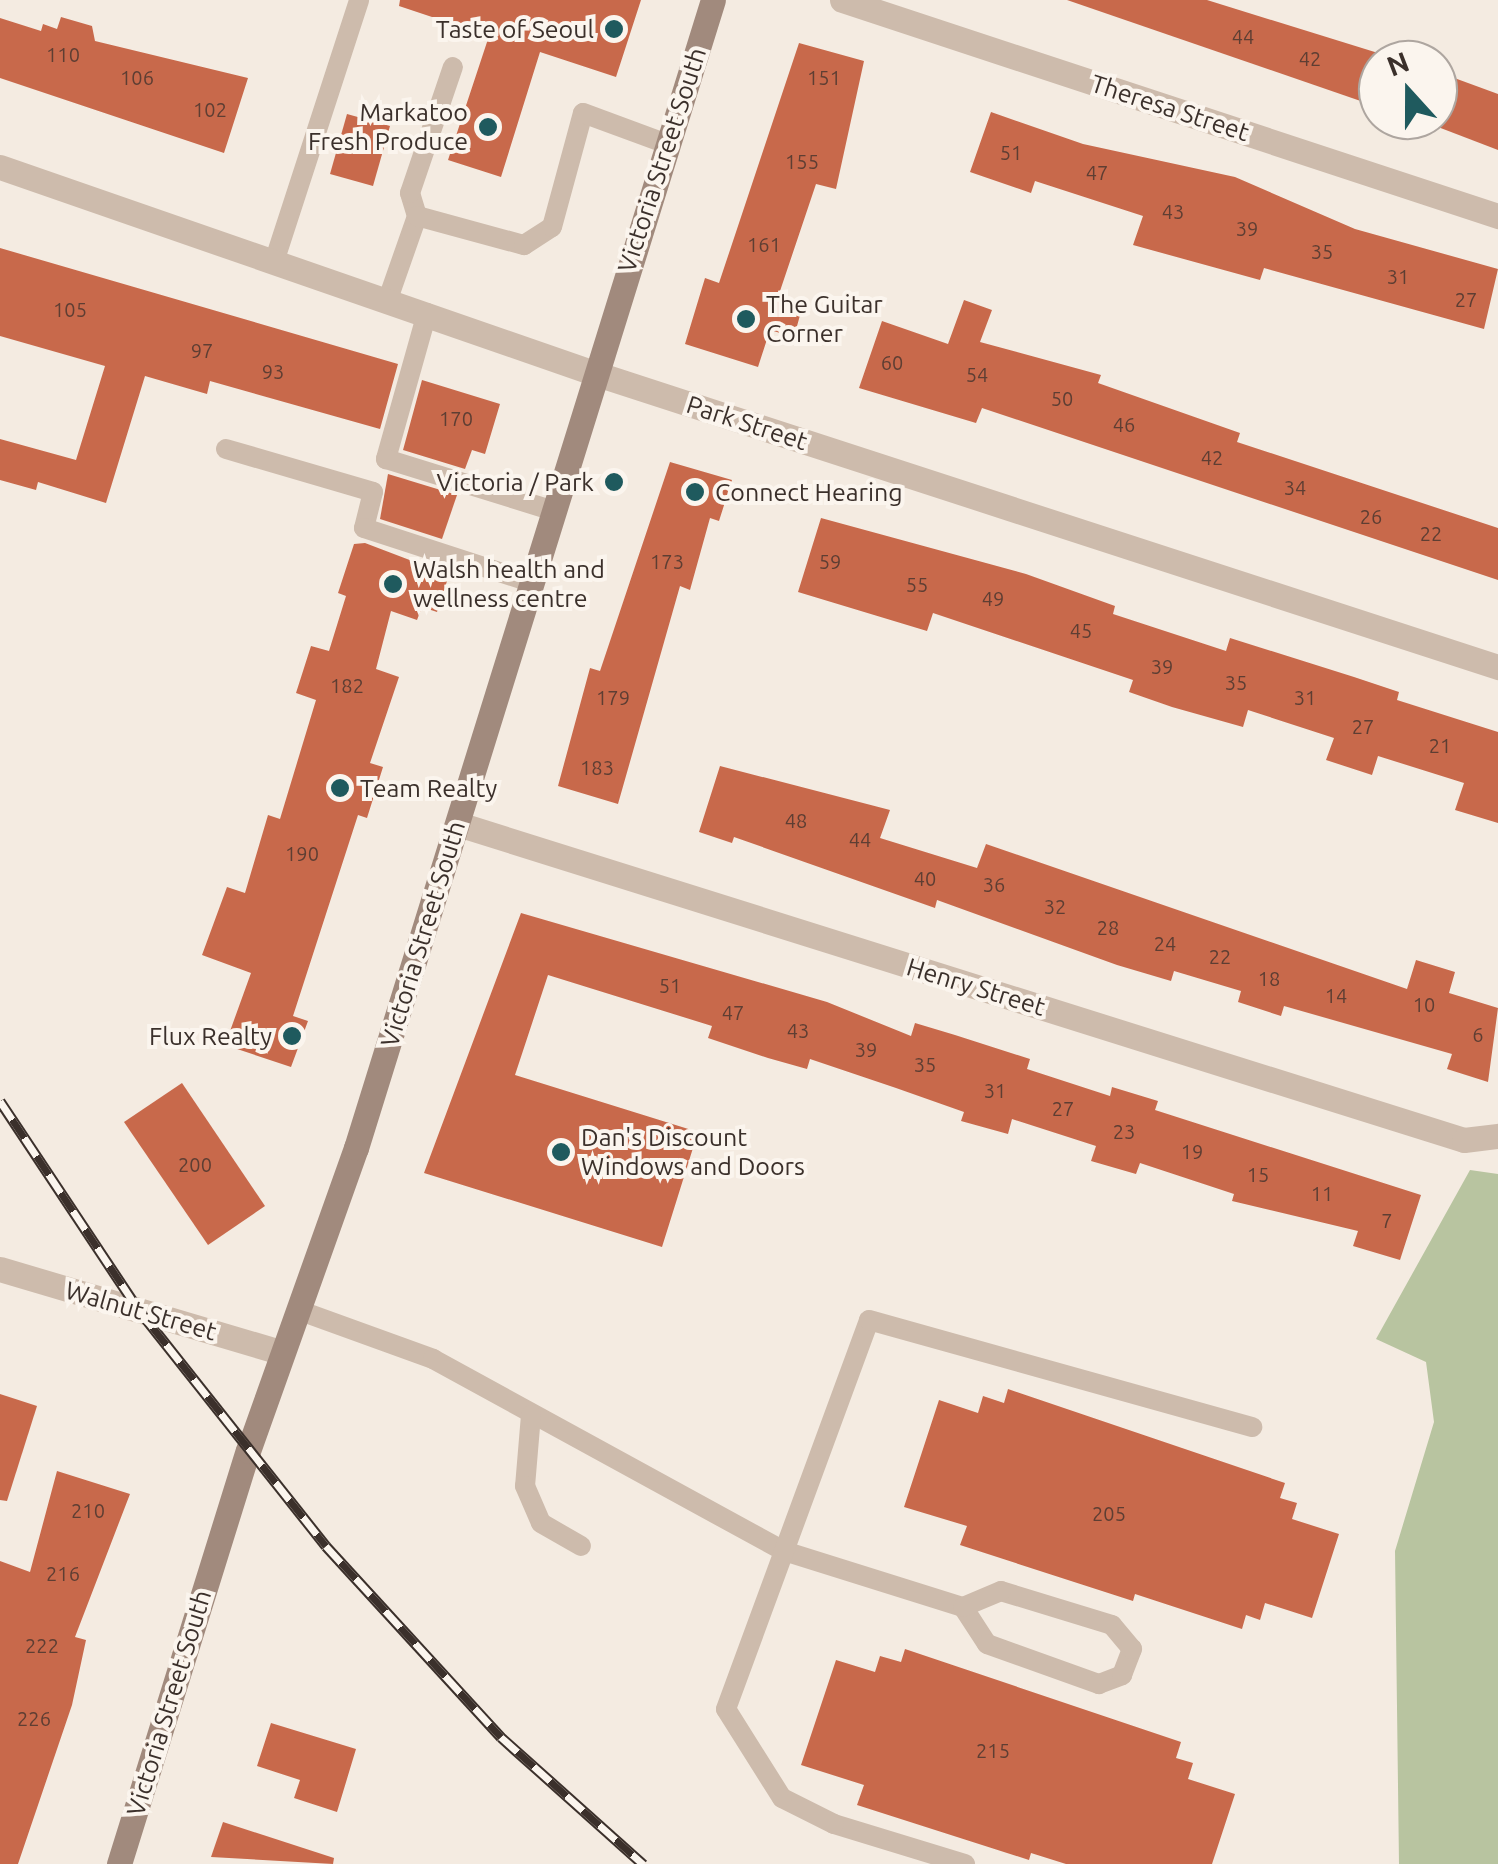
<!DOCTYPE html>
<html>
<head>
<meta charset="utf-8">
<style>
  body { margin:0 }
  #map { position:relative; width:1498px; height:1864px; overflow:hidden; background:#f4ebe1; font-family:Ubuntu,sans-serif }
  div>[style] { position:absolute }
  .green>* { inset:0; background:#b8c4a0 }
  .building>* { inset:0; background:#c8694b }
  .service>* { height:20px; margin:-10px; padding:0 10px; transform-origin:10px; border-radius:10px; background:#cdbbac }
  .minor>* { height:25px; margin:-12.5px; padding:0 12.5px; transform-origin:12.5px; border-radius:12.5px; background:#cdbbac }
  .tertiary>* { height:25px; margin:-12.5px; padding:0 12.5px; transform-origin:12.5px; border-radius:12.5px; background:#cdbbac }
  .secondary>* { height:25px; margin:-12.5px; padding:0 12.5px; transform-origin:12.5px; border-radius:12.5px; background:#a18a7d }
  .rail>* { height:11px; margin-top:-5.5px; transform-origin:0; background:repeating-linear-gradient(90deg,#fbf5ee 0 22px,#3b302b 0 44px); box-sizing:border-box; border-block:2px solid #3b302b }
  .dots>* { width:28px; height:28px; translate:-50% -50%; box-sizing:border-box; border:5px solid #fbf5ee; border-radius:50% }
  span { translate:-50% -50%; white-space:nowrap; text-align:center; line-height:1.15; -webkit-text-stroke:8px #fbf5ee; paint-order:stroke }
  .number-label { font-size:20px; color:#5e3e33 }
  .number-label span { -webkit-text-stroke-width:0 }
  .poi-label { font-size:25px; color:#3b302b }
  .right { translate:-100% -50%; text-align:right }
  .left { translate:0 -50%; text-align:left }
  .street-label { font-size:25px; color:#3b302b }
  .north { position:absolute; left:1358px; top:40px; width:100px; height:100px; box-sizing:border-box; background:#fbf5ee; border:2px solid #aea6a0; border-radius:50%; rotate:339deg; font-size:28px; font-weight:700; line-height:40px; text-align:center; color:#3b302b }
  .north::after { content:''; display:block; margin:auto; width:35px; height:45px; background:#1f5a5e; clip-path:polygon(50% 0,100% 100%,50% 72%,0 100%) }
</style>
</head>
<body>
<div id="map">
  <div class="green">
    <div style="clip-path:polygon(1470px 1170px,1498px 1174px,1498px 1864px,1399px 1864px,1395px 1551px,1434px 1422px,1426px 1362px,1376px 1339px)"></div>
  </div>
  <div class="building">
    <div style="clip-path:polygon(400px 0,641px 0,616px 77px,540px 52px,501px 177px,448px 160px,489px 36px,399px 6px)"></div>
    <div style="clip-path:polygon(1067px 0,1207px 0,1378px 53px,1378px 107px)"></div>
    <div style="clip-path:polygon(61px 17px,92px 26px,95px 41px,248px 78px,224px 153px,0 78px,0 18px,41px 31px,43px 24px,57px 29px)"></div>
    <div style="clip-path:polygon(799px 43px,864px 61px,836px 189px,816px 184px,777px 300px,802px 308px,794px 337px,770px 330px,758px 367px,685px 344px,705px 278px,719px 283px)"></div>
    <div style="clip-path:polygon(1438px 72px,1498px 94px,1498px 150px,1438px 127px)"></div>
    <div style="clip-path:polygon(991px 112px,1083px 144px,1235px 177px,1355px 229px,1498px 269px,1484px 329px,1264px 268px,1260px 280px,1133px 245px,1143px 216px,1035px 181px,1031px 193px,970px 172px)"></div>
    <div style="clip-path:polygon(347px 114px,390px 126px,373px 186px,330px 174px)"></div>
    <div style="clip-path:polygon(0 248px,398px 364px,380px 429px,210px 381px,207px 394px,145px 376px,106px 503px,38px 482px,36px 490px,0 480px,0 439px,76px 460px,105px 366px,0 336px)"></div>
    <div style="clip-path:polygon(964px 300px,992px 310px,980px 342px,1101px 375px,1098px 383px,1240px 433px,1237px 442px,1498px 528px,1498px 580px,982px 408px,976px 423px,859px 388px,882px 321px,948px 344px)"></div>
    <div style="clip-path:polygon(422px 380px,500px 404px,485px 454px,472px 450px,465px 469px,403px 450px)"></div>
    <div style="clip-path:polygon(670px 462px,732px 480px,719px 521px,710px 518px,690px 590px,680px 586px,618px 804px,558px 786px,590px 668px,600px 671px)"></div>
    <div style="clip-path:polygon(388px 474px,457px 495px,442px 539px,380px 519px)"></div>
    <div style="clip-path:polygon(821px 518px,1026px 574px,1115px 606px,1113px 614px,1226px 651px,1230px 638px,1354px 677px,1399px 692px,1397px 700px,1498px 732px,1498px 823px,1455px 810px,1464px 783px,1378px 756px,1372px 775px,1326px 760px,1334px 738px,1248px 710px,1243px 727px,1172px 707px,1129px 692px,1133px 680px,933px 613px,927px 631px,798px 592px)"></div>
    <div style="clip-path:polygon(365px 543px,449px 575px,437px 612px,422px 607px,417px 620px,391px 611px,376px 669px,399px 677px,370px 763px,383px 767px,367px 818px,358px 815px,293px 1016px,308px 1021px,291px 1067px,225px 1045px,251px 973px,202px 955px,227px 887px,245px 893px,268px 815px,280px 819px,316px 700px,296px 693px,311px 646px,329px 651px,346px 596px,338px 593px,354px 544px)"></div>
    <div style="clip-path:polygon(720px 766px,890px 810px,880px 838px,977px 868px,986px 844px,1407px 989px,1416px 960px,1455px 972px,1449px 993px,1498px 1008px,1488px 1082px,1447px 1069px,1452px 1054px,1284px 1006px,1281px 1016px,1238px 1002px,1241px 991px,1174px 971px,1171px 981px,1117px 965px,937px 900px,935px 908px,734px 837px,732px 843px,699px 832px)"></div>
    <div style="clip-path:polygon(521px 913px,827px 1002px,911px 1036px,915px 1023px,955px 1035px,1030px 1059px,1027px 1069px,1110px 1096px,1112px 1087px,1158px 1101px,1155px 1110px,1421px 1195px,1400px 1260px,1353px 1246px,1358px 1231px,1232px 1201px,1234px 1194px,1140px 1163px,1136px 1174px,1091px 1161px,1096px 1146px,1012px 1119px,1008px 1134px,961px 1121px,964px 1112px,896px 1088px,810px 1059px,807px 1069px,768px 1058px,708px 1038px,712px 1026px,548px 975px,515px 1075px,698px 1132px,662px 1247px,424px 1173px)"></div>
    <div style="clip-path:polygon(182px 1083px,265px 1206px,208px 1245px,124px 1122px)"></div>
    <div style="clip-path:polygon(1008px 1389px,1285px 1483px,1280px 1498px,1297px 1503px,1292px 1519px,1339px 1534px,1312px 1618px,1265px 1603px,1260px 1620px,1246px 1615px,1242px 1629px,1135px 1594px,1133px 1601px,960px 1545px,967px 1526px,904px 1507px,939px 1400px,978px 1413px,983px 1396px,1004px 1403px)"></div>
    <div style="clip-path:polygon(0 1394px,37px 1406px,7px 1501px,0 1500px)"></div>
    <div style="clip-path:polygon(57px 1471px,130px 1494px,75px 1637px,86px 1640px,72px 1705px,18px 1864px,0 1864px,0 1561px,30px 1572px)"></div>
    <div style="clip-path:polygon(905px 1649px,1181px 1742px,1176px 1758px,1193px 1763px,1188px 1779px,1235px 1794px,1212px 1864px,1066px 1864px,1031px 1853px,1029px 1860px,857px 1805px,864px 1785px,801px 1765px,836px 1660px,875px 1672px,880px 1656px,901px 1662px)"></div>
    <div style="clip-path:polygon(271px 1723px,356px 1749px,337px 1812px,294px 1798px,300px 1780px,257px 1766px)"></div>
    <div style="clip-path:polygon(223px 1822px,334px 1858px,333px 1864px,211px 1857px)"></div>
  </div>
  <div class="service">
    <div style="left:417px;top:216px;width:24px;rotate:-107deg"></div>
    <div style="left:410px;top:193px;width:133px;rotate:-71.2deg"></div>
    <div style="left:275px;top:259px;width:272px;rotate:-72deg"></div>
    <div style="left:388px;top:299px;width:88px;rotate:-70.7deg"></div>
    <div style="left:417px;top:216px;width:111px;rotate:15.2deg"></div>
    <div style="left:524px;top:245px;width:33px;rotate:-33deg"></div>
    <div style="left:552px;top:227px;width:118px;rotate:-74.8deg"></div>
    <div style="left:583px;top:113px;width:90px;rotate:20.3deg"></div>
    <div style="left:427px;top:313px;width:152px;rotate:105.7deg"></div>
    <div style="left:386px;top:459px;width:173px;rotate:17.2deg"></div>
    <div style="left:226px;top:449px;width:153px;rotate:16.3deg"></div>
    <div style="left:373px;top:492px;width:37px;rotate:104deg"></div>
    <div style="left:364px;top:528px;width:175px;rotate:18deg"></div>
    <div style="left:298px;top:1310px;width:144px;rotate:19.9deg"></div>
    <div style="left:433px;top:1359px;width:400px;rotate:28.7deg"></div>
    <div style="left:784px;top:1551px;width:188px;rotate:17.4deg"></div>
    <div style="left:963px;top:1607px;width:44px;rotate:57deg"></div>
    <div style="left:987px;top:1644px;width:119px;rotate:19.7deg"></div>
    <div style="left:1099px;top:1684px;width:25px;rotate:-21deg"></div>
    <div style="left:1122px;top:1675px;width:28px;rotate:-69deg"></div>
    <div style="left:1132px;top:1649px;width:31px;rotate:-130deg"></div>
    <div style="left:1112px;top:1625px;width:116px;rotate:-163deg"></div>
    <div style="left:1001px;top:1591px;width:41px;rotate:157.2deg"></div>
    <div style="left:531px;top:1415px;width:71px;rotate:94.8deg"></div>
    <div style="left:525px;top:1486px;width:40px;rotate:66.6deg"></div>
    <div style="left:541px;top:1523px;width:46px;rotate:29.9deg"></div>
    <div style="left:965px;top:1864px;width:137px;rotate:-163deg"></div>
    <div style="left:834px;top:1824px;width:58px;rotate:-153.4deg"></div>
    <div style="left:782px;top:1798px;width:105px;rotate:-122.2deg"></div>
    <div style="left:726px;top:1709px;width:414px;rotate:-69.8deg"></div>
    <div style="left:869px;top:1320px;width:398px;rotate:15.6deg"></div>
  </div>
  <div class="minor">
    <div style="left:842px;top:0;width:691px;rotate:18.23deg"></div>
    <div style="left:594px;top:373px;width:951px;rotate:18.02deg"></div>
    <div style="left:458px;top:824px;width:1054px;rotate:17.44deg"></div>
    <div style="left:1464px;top:1140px;width:34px;rotate:-7deg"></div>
    <div style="left:0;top:1269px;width:293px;rotate:16.5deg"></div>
  </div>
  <div class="tertiary">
    <div style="left:0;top:167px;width:629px;rotate:19.13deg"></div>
  </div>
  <div class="secondary">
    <div style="left:119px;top:1864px;width:433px;rotate:-72.7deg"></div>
    <div style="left:248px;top:1451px;width:322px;rotate:-70.4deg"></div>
    <div style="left:356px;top:1148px;width:1202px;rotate:-72.73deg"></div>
  </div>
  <div class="rail">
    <div style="left:0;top:1101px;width:251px;rotate:56.4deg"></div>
    <div style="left:139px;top:1310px;width:301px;rotate:51.6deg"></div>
    <div style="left:326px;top:1546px;width:259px;rotate:47.5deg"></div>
    <div style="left:501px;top:1737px;width:191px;rotate:41.8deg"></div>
  </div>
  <div class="dots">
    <div style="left:614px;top:29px;background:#1f5a5e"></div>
    <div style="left:488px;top:127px;background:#1f5a5e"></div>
    <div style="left:746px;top:319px;background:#1f5a5e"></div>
    <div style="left:614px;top:482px;background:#1f5a5e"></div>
    <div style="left:695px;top:492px;background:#1f5a5e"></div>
    <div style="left:393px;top:584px;background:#1f5a5e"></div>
    <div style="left:340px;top:788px;background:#1f5a5e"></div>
    <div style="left:292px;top:1036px;background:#1f5a5e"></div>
    <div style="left:561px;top:1152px;background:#1f5a5e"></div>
  </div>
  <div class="number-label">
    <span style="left:1243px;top:36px">44</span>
    <span style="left:63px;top:54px">110</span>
    <span style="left:1310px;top:58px">42</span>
    <span style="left:137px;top:77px">106</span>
    <span style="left:824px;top:77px">151</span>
    <span style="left:210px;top:109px">102</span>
    <span style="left:1011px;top:152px">51</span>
    <span style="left:802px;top:161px">155</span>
    <span style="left:1097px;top:172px">47</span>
    <span style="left:1173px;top:211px">43</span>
    <span style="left:1247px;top:228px">39</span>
    <span style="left:764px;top:244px">161</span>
    <span style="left:1322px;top:251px">35</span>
    <span style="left:1398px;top:276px">31</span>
    <span style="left:1466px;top:299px">27</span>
    <span style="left:70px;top:309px">105</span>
    <span style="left:202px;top:350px">97</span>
    <span style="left:892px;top:362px">60</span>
    <span style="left:273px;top:371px">93</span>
    <span style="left:977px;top:374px">54</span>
    <span style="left:1062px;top:398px">50</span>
    <span style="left:456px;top:418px">170</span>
    <span style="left:1124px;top:424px">46</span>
    <span style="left:1212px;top:457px">42</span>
    <span style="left:1295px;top:487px">34</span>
    <span style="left:1371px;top:516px">26</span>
    <span style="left:1431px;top:533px">22</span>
    <span style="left:667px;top:561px">173</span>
    <span style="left:830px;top:561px">59</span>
    <span style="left:917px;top:584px">55</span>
    <span style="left:993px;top:598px">49</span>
    <span style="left:1081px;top:630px">45</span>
    <span style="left:1162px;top:666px">39</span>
    <span style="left:1236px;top:682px">35</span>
    <span style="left:347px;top:685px">182</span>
    <span style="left:613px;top:697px">179</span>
    <span style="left:1305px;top:697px">31</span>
    <span style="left:1363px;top:726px">27</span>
    <span style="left:1440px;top:745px">21</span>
    <span style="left:597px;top:767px">183</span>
    <span style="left:796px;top:820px">48</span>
    <span style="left:860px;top:839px">44</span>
    <span style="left:302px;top:853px">190</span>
    <span style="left:925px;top:878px">40</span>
    <span style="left:994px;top:884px">36</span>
    <span style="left:1055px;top:906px">32</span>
    <span style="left:1108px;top:927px">28</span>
    <span style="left:1165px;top:943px">24</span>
    <span style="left:1220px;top:956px">22</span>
    <span style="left:1269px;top:978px">18</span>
    <span style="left:670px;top:985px">51</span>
    <span style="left:1336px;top:995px">14</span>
    <span style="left:1424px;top:1004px">10</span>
    <span style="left:733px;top:1012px">47</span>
    <span style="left:798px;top:1030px">43</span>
    <span style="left:1478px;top:1034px">6</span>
    <span style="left:866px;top:1049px">39</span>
    <span style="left:925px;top:1064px">35</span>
    <span style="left:995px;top:1090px">31</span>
    <span style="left:1063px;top:1108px">27</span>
    <span style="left:1124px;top:1131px">23</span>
    <span style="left:1192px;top:1151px">19</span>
    <span style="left:195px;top:1164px">200</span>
    <span style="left:1258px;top:1174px">15</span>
    <span style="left:1322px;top:1193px">11</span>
    <span style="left:1387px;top:1220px">7</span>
    <span style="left:88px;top:1510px">210</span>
    <span style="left:1109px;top:1513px">205</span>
    <span style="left:63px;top:1573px">216</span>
    <span style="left:42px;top:1645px">222</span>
    <span style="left:34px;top:1718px">226</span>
    <span style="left:993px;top:1750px">215</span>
  </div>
  <div class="poi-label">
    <span class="right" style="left:594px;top:29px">Taste of Seoul</span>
    <span class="right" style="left:468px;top:127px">Markatoo<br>Fresh Produce</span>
    <span class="left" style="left:766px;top:319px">The Guitar<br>Corner</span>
    <span class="right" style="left:594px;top:482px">Victoria / Park</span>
    <span class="left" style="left:715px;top:492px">Connect Hearing</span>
    <span class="left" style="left:413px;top:584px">Walsh health and<br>wellness centre</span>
    <span class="left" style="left:360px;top:788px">Team Realty</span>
    <span class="right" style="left:272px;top:1036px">Flux Realty</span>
    <span class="left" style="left:581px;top:1152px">Dan's Discount<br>Windows and Doors</span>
  </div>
  <div class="street-label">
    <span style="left:1170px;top:108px;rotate:18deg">Theresa Street</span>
    <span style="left:662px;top:160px;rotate:-72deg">Victoria Street South</span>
    <span style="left:747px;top:423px;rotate:18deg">Park Street</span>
    <span style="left:423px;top:934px;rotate:-73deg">Victoria Street South</span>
    <span style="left:976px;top:987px;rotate:17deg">Henry Street</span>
    <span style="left:141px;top:1311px;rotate:16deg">Walnut Street</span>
    <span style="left:169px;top:1703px;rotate:-73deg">Victoria Street South</span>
  </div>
  <div class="north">N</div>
</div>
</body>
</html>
